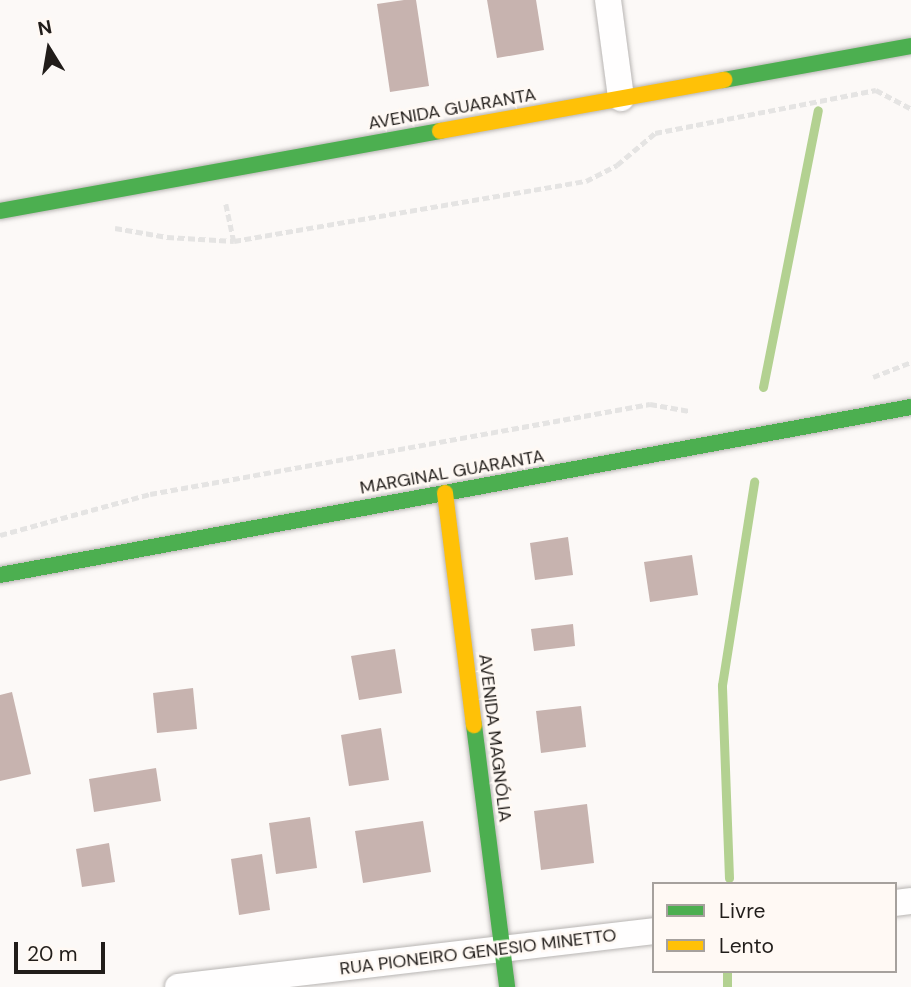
<!DOCTYPE html>
<html>
<head>
<meta charset="utf-8">
<style>
  body { margin:0 }
  #map { position:relative; width:911px; height:987px; overflow:hidden; background:#fcf9f7; font-family:"DM Sans",sans-serif }
  div>[style] { position:absolute }
  .stream>* { height:9px; margin:-4.5px; padding:0 4.5px; transform-origin:4.5px; border-radius:4.5px; background:#b3d191 }
  .building>* { inset:0; background:#c7b3af }
  .path>* { height:4.5px; margin-top:-2.25px; transform-origin:0; background:repeating-linear-gradient(90deg,#e5e4e3 0 7px,transparent 0 10.5px) }
  .roads { filter:drop-shadow(0 0 2px #b8b5b3) drop-shadow(0 0 2px #b8b5b3) }
  .street>* { height:26px; margin:-13px; padding:0 13px; transform-origin:13px; border-radius:13px; background:#fffefe }
  .fast>* { height:16px; margin:-8px; padding:0 8px; transform-origin:8px; border-radius:8px; background:#4caf50 }
  .slow>* { height:16px; margin:-8px; padding:0 8px; transform-origin:8px; border-radius:8px; background:#ffc107 }
  span { translate:-50% -50%; white-space:nowrap; text-align:center; line-height:1.15; -webkit-text-stroke:5px #fff9f4; paint-order:stroke }
  .street-label { font-size:18px; color:#211d1a }
  .legend { position:absolute; left:652px; top:882px; width:245px; height:91px; box-sizing:border-box; background:#fff9f4; border:2px solid #a6a19d; margin:0; padding:9px 12px; list-style:none; font-size:21px; color:#211d1a }
  .legend li { display:flex; align-items:center; gap:14px; height:35px }
  .legend b { width:35px; border:2px solid #a6a19d }
  .north { position:absolute; left:14px; top:14px; width:70px; height:70px; -webkit-text-stroke:5px #fff9f4; paint-order:stroke; rotate:349deg; font-size:19px; font-weight:700; line-height:28px; text-align:center; color:#211d1a }
  .north::after { content:''; display:block; margin:auto; width:24px; height:32px; background:#211d1a; clip-path:polygon(50% 0,100% 100%,50% 72%,0 100%) }
  .scale { position:absolute; left:14px; top:942px; width:91px; height:32px; box-sizing:border-box; border:4px solid #211d1a; border-top:0; padding-left:9px; font-size:21px; line-height:24px; white-space:nowrap; color:#211d1a; -webkit-text-stroke:5px #fff9f4; paint-order:stroke }
</style>
</head>
<body>
<div id="map">
  <div class="stream">
    <div style="left:763px;top:387px;width:282px;rotate:-78.8deg"></div>
    <div style="left:729px;top:878px;width:193px;rotate:-92.1deg"></div>
    <div style="left:722px;top:685px;width:206px;rotate:-81deg"></div>
    <div style="left:727px;top:971px;width:16px;rotate:90deg"></div>
  </div>
  <div class="building">
    <div style="clip-path:polygon(404px 0,416px 0,429px 86px,390px 92px,377px 4px)"></div>
    <div style="clip-path:polygon(487px 0,536px 0,544px 50px,497px 58px)"></div>
    <div style="clip-path:polygon(568px 537px,573px 575px,535px 580px,530px 543px)"></div>
    <div style="clip-path:polygon(692px 555px,698px 595px,650px 602px,644px 562px)"></div>
    <div style="clip-path:polygon(573px 624px,575px 646px,534px 651px,531px 629px)"></div>
    <div style="clip-path:polygon(395px 649px,402px 693px,359px 700px,351px 656px)"></div>
    <div style="clip-path:polygon(193px 688px,197px 729px,157px 733px,153px 693px)"></div>
    <div style="clip-path:polygon(12px 692px,31px 774px,0 781px,0 695px)"></div>
    <div style="clip-path:polygon(581px 706px,586px 747px,541px 753px,536px 711px)"></div>
    <div style="clip-path:polygon(381px 728px,389px 780px,349px 786px,341px 735px)"></div>
    <div style="clip-path:polygon(156px 768px,161px 801px,94px 812px,89px 779px)"></div>
    <div style="clip-path:polygon(587px 804px,594px 863px,541px 870px,534px 811px)"></div>
    <div style="clip-path:polygon(310px 817px,317px 868px,276px 874px,269px 823px)"></div>
    <div style="clip-path:polygon(423px 821px,431px 872px,363px 883px,355px 831px)"></div>
    <div style="clip-path:polygon(109px 843px,115px 882px,82px 887px,76px 849px)"></div>
    <div style="clip-path:polygon(262px 854px,270px 910px,239px 915px,231px 859px)"></div>
  </div>
  <div class="path">
    <div style="left:226px;top:204px;width:38px;rotate:78deg"></div>
    <div style="left:115px;top:228px;width:53px;rotate:9.8deg"></div>
    <div style="left:167px;top:237px;width:67px;rotate:3.4deg"></div>
    <div style="left:234px;top:241px;width:357px;rotate:-9.7deg"></div>
    <div style="left:586px;top:181px;width:35px;rotate:-27deg"></div>
    <div style="left:617px;top:165px;width:50px;rotate:-40.1deg"></div>
    <div style="left:655px;top:133px;width:225px;rotate:-11deg"></div>
    <div style="left:876px;top:90px;width:40px;rotate:28deg"></div>
    <div style="left:873px;top:377px;width:41px;rotate:-21.5deg"></div>
    <div style="left:0;top:535px;width:156px;rotate:-15.3deg"></div>
    <div style="left:150px;top:494px;width:508px;rotate:-10.2deg"></div>
    <div style="left:650px;top:404px;width:40px;rotate:10deg"></div>
  </div>
  <div class="roads">
    <div class="street">
      <div style="left:608px;top:0;width:99px;rotate:82.4deg"></div>
      <div style="left:895px;top:903px;width:16px;rotate:-7deg"></div>
      <div style="left:178px;top:987px;width:479px;rotate:-6.7deg"></div>
    </div>
    <div class="fast">
      <div style="left:724px;top:80px;width:190px;rotate:-10.3deg"></div>
      <div style="left:0;top:211px;width:447px;rotate:-10.3deg"></div>
      <div style="left:0;top:575px;width:926px;rotate:-10.45deg"></div>
      <div style="left:474px;top:725px;width:264px;rotate:82.8deg"></div>
    </div>
    <div class="slow">
      <div style="left:440px;top:131px;width:289px;rotate:-10.2deg"></div>
      <div style="left:445px;top:493px;width:234px;rotate:82.9deg"></div>
    </div>
  </div>
  <div class="street-label">
    <span style="left:452px;top:109px;rotate:-10deg">AVENIDA GUARANTA</span>
    <span style="left:452px;top:472px;rotate:-10deg">MARGINAL GUARANTA</span>
    <span style="left:495px;top:738px;rotate:83deg">AVENIDA MAGNÓLIA</span>
    <span style="left:478px;top:952px;rotate:-7deg">RUA PIONEIRO GENESIO MINETTO</span>
  </div>
  <ul class="legend">
  <li><b style="height:9px;background:#4caf50"></b>Livre</li>
  <li><b style="height:9px;background:#ffc107"></b>Lento</li>
  </ul>
  <div class="north">N</div>
  <div class="scale">20 m</div>
</div>
</body>
</html>
